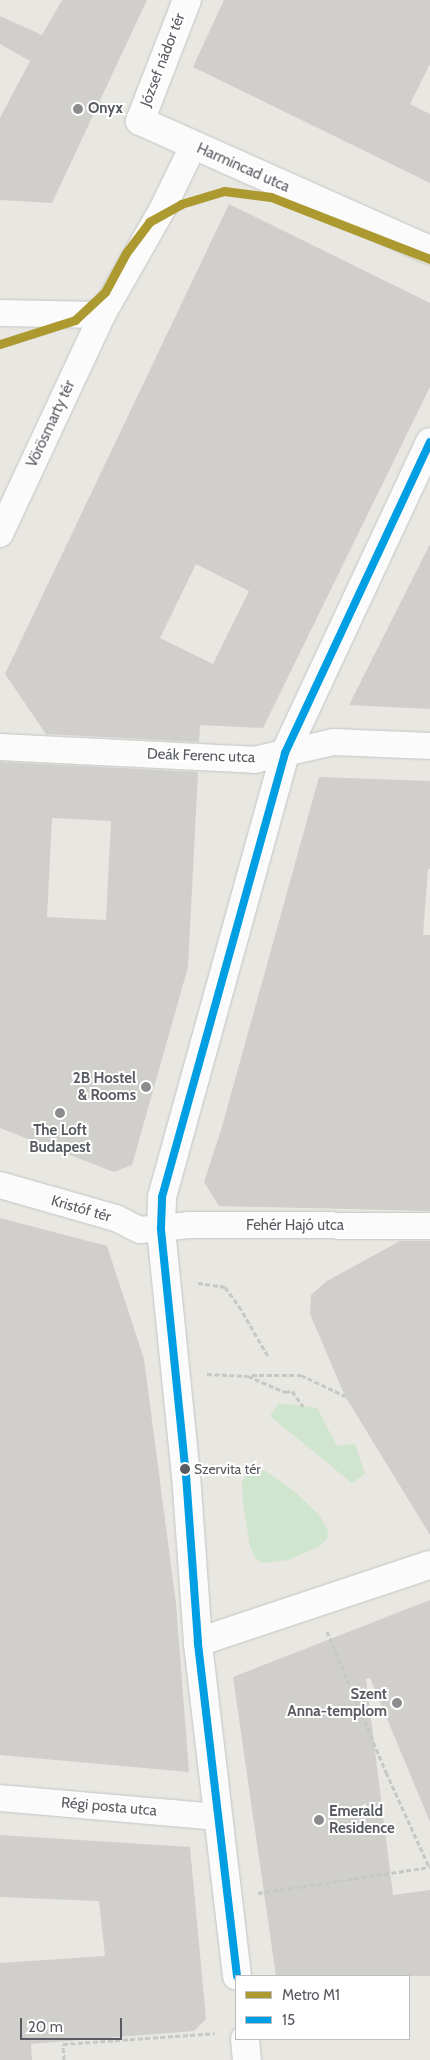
<!DOCTYPE html>
<html>
<head>
<meta charset="utf-8">
<style>
  body { margin:0 }
  #map { position:relative; width:430px; height:2060px; overflow:hidden; background:#e8e7e2; font-family:Cabin,sans-serif }
  div>[style] { position:absolute }
  .green>* { inset:0; background:#cfe5cd }
  .building>* { inset:0; background:#d0cfcc }
  .path>* { height:3px; margin-top:-1.5px; transform-origin:0; background:repeating-linear-gradient(90deg,#c4c9c6 0 5px,transparent 0 7.5px) }
  .roads { filter:drop-shadow(0 0 1px #c4c4c3) drop-shadow(0 0 1px #c4c4c3) }
  .pedestrian>* { height:26px; margin:-13px; padding:0 13px; transform-origin:13px; border-radius:13px; background:#fcfbfb }
  .minor>* { height:28px; margin:-14px; padding:0 14px; transform-origin:14px; border-radius:14px; background:#fcfbfb }
  .bus-1>* { height:8px; margin:-4px; padding:0 4px; transform-origin:4px; border-radius:4px; background:#009ee3 }
  .metro-1>* { height:9px; margin:-4.5px; padding:0 4.5px; transform-origin:4.5px; border-radius:4.5px; background:#ac9a30 }
  .dots>* { width:14px; height:14px; translate:-50% -50%; box-sizing:border-box; border:2px solid #fff; border-radius:50% }
  span { translate:-50% -50%; white-space:nowrap; text-align:center; line-height:1.15; -webkit-text-stroke:4px #fff; paint-order:stroke }
  .bus-label { font-size:14px; color:#585b60 }
  .left { translate:0 -50%; text-align:left }
  .street-label { font-size:15px; color:#585b60 }
  .poi-label { font-size:15px; color:#585b60; font-weight:700 }
  .right { translate:-100% -50%; text-align:right }
  .legend { position:absolute; left:235px; top:1975px; width:175px; height:65px; box-sizing:border-box; background:#fff; border:1px solid #bcbdbf; margin:0; padding:6px 9px; list-style:none; font-size:15px; color:#585b60 }
  .legend li { display:flex; align-items:center; gap:10px; height:25px }
  .legend b { width:25px; border:1px solid #bcbdbf }
  .scale { position:absolute; left:20px; top:2018px; width:102px; height:22px; box-sizing:border-box; border:2px solid #585b60; border-top:0; padding-left:6px; font-size:15px; line-height:18px; white-space:nowrap; color:#585b60; -webkit-text-stroke:4px #fff; paint-order:stroke }
</style>
</head>
<body>
<div id="map">
  <div class="green">
    <div style="clip-path:polygon(279px 1403px,317px 1408px,337px 1446px,355px 1444px,365px 1474px,352px 1483px,270px 1416px)"></div>
    <div style="clip-path:polygon(255px 1470px,264px 1470px,295px 1492px,319px 1515px,328px 1530px,327px 1539px,320px 1546px,288px 1560px,262px 1563px,255px 1558px,250px 1546px,243px 1504px,242px 1481px,248px 1473px)"></div>
  </div>
  <div class="building">
    <div style="clip-path:polygon(62px 0,147px 0,52px 203px,0 200px,0 118px,30px 61px,0 44px,0 16px,42px 35px)"></div>
    <div style="clip-path:polygon(224px 0,430px 0,430px 64px,410px 104px,430px 114px,430px 183px,193px 67px)"></div>
    <div style="clip-path:polygon(evenodd,229px 204px,430px 303px,430px 387px,263px 728px,200px 725px,199px 742px,46px 734px,5px 674px,229px 204px,196px 564px,249px 591px,213px 664px,160px 638px,196px 564px)"></div>
    <div style="clip-path:polygon(430px 544px,430px 709px,349px 705px)"></div>
    <div style="clip-path:polygon(evenodd,0 762px,198px 772px,188px 967px,132px 1165px,114px 1172px,0 1128px,0 762px,52px 818px,111px 821px,106px 920px,47px 917px,52px 818px)"></div>
    <div style="clip-path:polygon(319px 777px,430px 781px,430px 869px,428px 869px,423px 935px,430px 935px,430px 1211px,219px 1206px,204px 1182px,221px 1130px)"></div>
    <div style="clip-path:polygon(0 1218px,107px 1246px,144px 1359px,176px 1604px,189px 1772px,0 1755px)"></div>
    <div style="clip-path:polygon(400px 1241px,430px 1241px,430px 1535px,345px 1396px,310px 1314px,311px 1295px,327px 1281px)"></div>
    <div style="clip-path:polygon(430px 1600px,430px 1822px,370px 1678px,366px 1679px,393px 1895px,430px 1890px,430px 1976px,276px 1976px,233px 1677px)"></div>
    <div style="clip-path:polygon(0 1835px,190px 1847px,206px 2019px,194px 2031px,31px 2044px,32px 2060px,0 2060px,0 1963px,105px 1956px,99px 1901px,0 1897px)"></div>
  </div>
  <div class="path">
    <div style="left:198px;top:1283px;width:27px;rotate:8deg"></div>
    <div style="left:225px;top:1287px;width:24px;rotate:54deg"></div>
    <div style="left:239px;top:1306px;width:58px;rotate:59.9deg"></div>
    <div style="left:207px;top:1374px;width:41px;rotate:2.8deg"></div>
    <div style="left:248px;top:1376px;width:40px;rotate:23.4deg"></div>
    <div style="left:285px;top:1392px;width:7px;rotate:-8deg"></div>
    <div style="left:292px;top:1391px;width:19px;rotate:54deg"></div>
    <div style="left:252px;top:1375px;width:49px"></div>
    <div style="left:301px;top:1375px;width:49px;rotate:25.5deg"></div>
    <div style="left:327px;top:1631px;width:153px;rotate:67.3deg"></div>
    <div style="left:386px;top:1772px;width:104px;rotate:65.6deg"></div>
    <div style="left:258px;top:1893px;width:174px;rotate:-8.6deg"></div>
    <div style="left:64px;top:2060px;width:16px;rotate:-94deg"></div>
    <div style="left:63px;top:2044px;width:152px;rotate:-4.1deg"></div>
  </div>
  <div class="roads">
    <div class="pedestrian">
      <div style="left:0;top:313px;width:102px;rotate:1.1deg"></div>
      <div style="left:0;top:534px;width:242px;rotate:-65deg"></div>
      <div style="left:102px;top:315px;width:123px;rotate:-60.3deg"></div>
      <div style="left:163px;top:208px;width:69px;rotate:-64.2deg"></div>
      <div style="left:0;top:747px;width:254px;rotate:2.9deg"></div>
      <div style="left:254px;top:760px;width:81px;rotate:-12.8deg"></div>
      <div style="left:333px;top:742px;width:97px;rotate:2.4deg"></div>
      <div style="left:0;top:1185px;width:121px;rotate:15.9deg"></div>
      <div style="left:116px;top:1218px;width:27px;rotate:27deg"></div>
      <div style="left:140px;top:1230px;width:50px;rotate:-5.7deg"></div>
      <div style="left:190px;top:1225px;width:240px;rotate:0.2deg"></div>
      <div style="left:0;top:1798px;width:220px;rotate:5deg"></div>
    </div>
    <div class="minor">
      <div style="left:187px;top:0;width:130px;rotate:111.2deg"></div>
      <div style="left:140px;top:121px;width:317px;rotate:24deg"></div>
      <div style="left:198px;top:1642px;width:244px;rotate:-18.4deg"></div>
      <div style="left:237px;top:1976px;width:336px;rotate:-96.7deg"></div>
      <div style="left:198px;top:1642px;width:166px;rotate:-94.1deg"></div>
      <div style="left:186px;top:1476px;width:249px;rotate:-95.8deg"></div>
      <div style="left:161px;top:1228px;width:31px;rotate:-88deg"></div>
      <div style="left:162px;top:1197px;width:461px;rotate:-74.5deg"></div>
      <div style="left:285px;top:753px;width:343px;rotate:-65deg"></div>
      <div style="left:245px;top:2039px;width:21px;rotate:85deg"></div>
    </div>
  </div>
  <div class="bus-1">
    <div style="left:237px;top:1976px;width:336px;rotate:-96.7deg"></div>
    <div style="left:198px;top:1642px;width:166px;rotate:-94.1deg"></div>
    <div style="left:186px;top:1476px;width:249px;rotate:-95.8deg"></div>
    <div style="left:161px;top:1228px;width:31px;rotate:-88deg"></div>
    <div style="left:162px;top:1197px;width:461px;rotate:-74.5deg"></div>
    <div style="left:285px;top:753px;width:343px;rotate:-65deg"></div>
  </div>
  <div class="metro-1">
    <div style="left:0;top:344px;width:79px;rotate:-17.7deg"></div>
    <div style="left:75px;top:320px;width:41px;rotate:-43deg"></div>
    <div style="left:105px;top:292px;width:44px;rotate:-61.7deg"></div>
    <div style="left:126px;top:253px;width:39px;rotate:-53deg"></div>
    <div style="left:149px;top:222px;width:37px;rotate:-29deg"></div>
    <div style="left:181px;top:204px;width:45px;rotate:-16.8deg"></div>
    <div style="left:224px;top:191px;width:47px;rotate:7.3deg"></div>
    <div style="left:271px;top:197px;width:171px;rotate:21.3deg"></div>
  </div>
  <div class="dots">
    <div style="left:78px;top:109px;background:#8a8c8e"></div>
    <div style="left:146px;top:1087px;background:#8a8c8e"></div>
    <div style="left:60px;top:1113px;background:#8a8c8e"></div>
    <div style="left:185px;top:1469px;background:#585b60"></div>
    <div style="left:397px;top:1703px;background:#8a8c8e"></div>
    <div style="left:319px;top:1820px;background:#8a8c8e"></div>
  </div>
  <div class="bus-label">
    <span class="left" style="left:194px;top:1469px">Szervita tér</span>
  </div>
  <div class="street-label">
    <span style="left:163px;top:60px;rotate:-69deg">József nádor tér</span>
    <span style="left:243px;top:168px;rotate:24deg">Harmincad utca</span>
    <span style="left:51px;top:424px;rotate:-65deg">Vörösmarty tér</span>
    <span style="left:201px;top:756px;rotate:2deg">Deák Ferenc utca</span>
    <span style="left:81px;top:1209px;rotate:16deg">Kristóf tér</span>
    <span style="left:295px;top:1226px">Fehér Hajó utca</span>
    <span style="left:109px;top:1807px;rotate:5deg">Régi posta utca</span>
  </div>
  <div class="poi-label">
    <span class="left" style="left:88px;top:109px">Onyx</span>
    <span class="right" style="left:136px;top:1087px">2B Hostel<br>&amp; Rooms</span>
    <span style="left:60px;top:1139px">The Loft<br>Budapest</span>
    <span class="right" style="left:387px;top:1703px">Szent<br>Anna-templom</span>
    <span class="left" style="left:329px;top:1820px">Emerald<br>Residence</span>
  </div>
  <ul class="legend">
  <li><b style="height:6px;background:#ac9a30"></b>Metro M1</li>
  <li><b style="height:6px;background:#009ee3"></b>15</li>
  </ul>
  <div class="scale">20 m</div>
</div>
</body>
</html>
